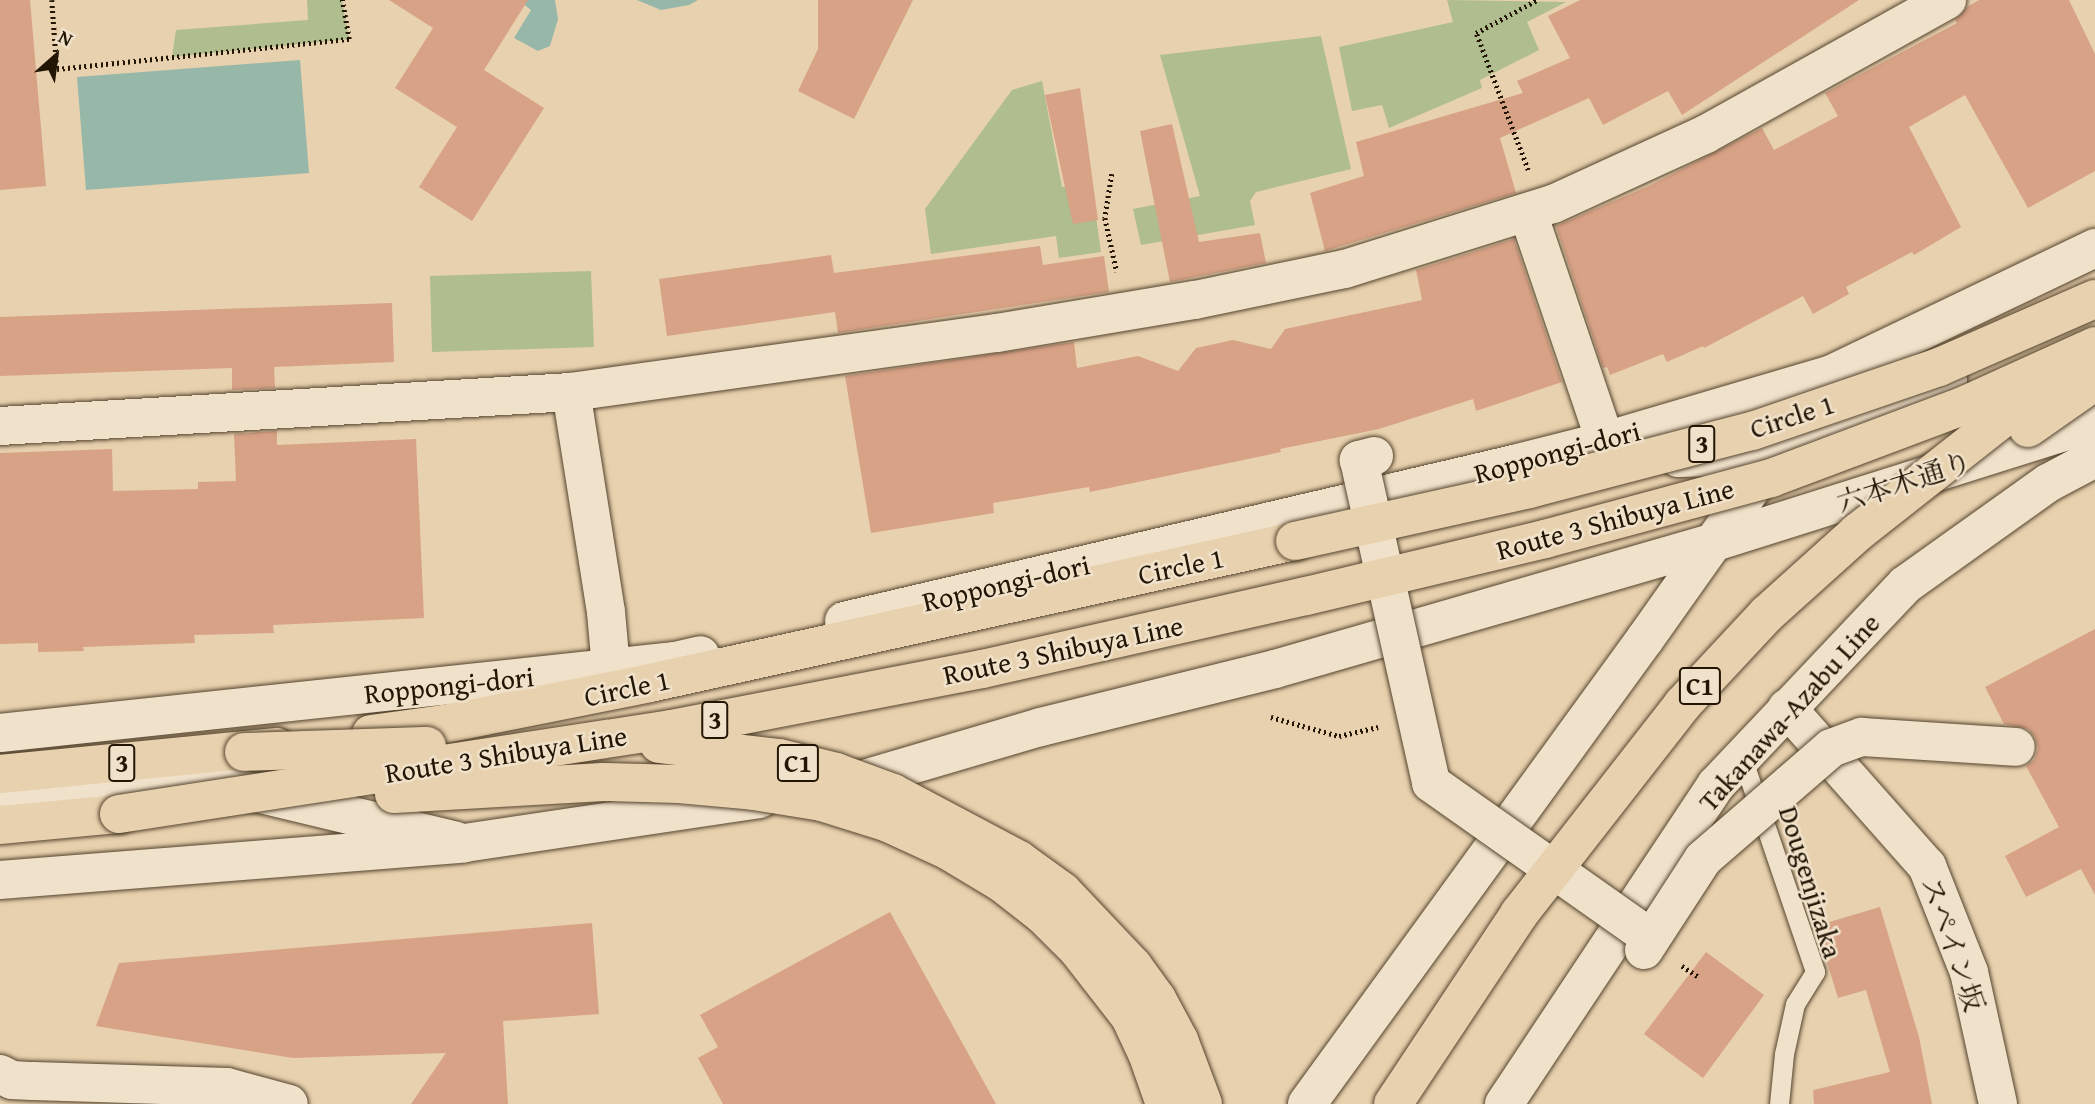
<!DOCTYPE html>
<html>
<head>
<meta charset="utf-8">
<style>
  body { margin:0 }
  #map { position:relative; width:2095px; height:1104px; overflow:hidden; background:#e8d1ae; font-family:"Gentium Book Plus","Noto Serif JP",serif }
  div>[style] { position:absolute }
  .green>* { inset:0; background:#afbd8f }
  .water>* { inset:0; background:#97b7a9 }
  .building>* { inset:0; background:#d8a286 }
  .path>* { height:4.5px; margin-top:-2.25px; transform-origin:0; background:repeating-linear-gradient(90deg,#221504 0 2px,transparent 0 5.5px) }
  .roads { filter:drop-shadow(0 0 2px #54442e) drop-shadow(0 0 2px #54442e) }
  .lane>* { height:19px; margin:-9.5px; padding:0 9.5px; transform-origin:9.5px; border-radius:9.5px; background:#f0e1ca }
  .street>* { height:38px; margin:-19px; padding:0 19px; transform-origin:19px; border-radius:19px; background:#f0e1ca }
  .secondary>* { height:38px; margin:-19px; padding:0 19px; transform-origin:19px; border-radius:19px; background:#f0e1ca }
  .highway>* { height:38px; margin:-19px; padding:0 19px; transform-origin:19px; border-radius:19px; background:#e8d1ae }
  .bridges { filter:drop-shadow(0 0 2px #54442e) drop-shadow(0 0 2px #54442e) }
  .street-bridge>* { height:38px; margin:-19px; padding:0 19px; transform-origin:19px; border-radius:19px; background:#f0e1ca }
  .highway-bridge>* { height:38px; margin:-19px; padding:0 19px; transform-origin:19px; border-radius:19px; background:#e8d1ae }
  span { translate:-50% -50%; white-space:nowrap; text-align:center; line-height:1.15; -webkit-text-stroke:5px #f0e1ca; paint-order:stroke }
  .shield-label span { padding:2px 5px; background:#f0e1ca; border:2px solid; border-radius:5px; -webkit-text-stroke-width:0 }
  .shield-label { font-size:26px; color:#221504; font-weight:700 }
  .street-label { font-size:28px; color:#221504 }
  .north { position:absolute; left:21px; top:21px; width:70px; height:70px; -webkit-text-stroke:5px #f0e1ca; paint-order:stroke; rotate:28deg; font-size:19px; font-weight:700; line-height:28px; text-align:center; color:#221504 }
  .north::after { content:''; display:block; margin:auto; width:24px; height:32px; background:#221504; clip-path:polygon(50% 0,100% 100%,50% 72%,0 100%) }
</style>
</head>
<body>
<div id="map">
  <div class="green">
    <div style="clip-path:polygon(307px 0,342px 0,349px 39px,172px 57px,176px 30px,308px 20px)"></div>
    <div style="clip-path:polygon(1447px 0,1566px 2px,1527px 22px,1539px 50px,1480px 80px,1482px 88px,1389px 128px,1382px 105px,1352px 111px,1339px 47px,1453px 22px)"></div>
    <div style="clip-path:polygon(1321px 36px,1351px 169px,1256px 192px,1250px 201px,1255px 225px,1141px 245px,1133px 209px,1200px 196px,1160px 55px)"></div>
    <div style="clip-path:polygon(1042px 81px,1062px 187px,1091px 182px,1101px 252px,1059px 258px,1056px 236px,931px 254px,925px 209px,1012px 90px)"></div>
    <div style="clip-path:polygon(591px 271px,594px 347px,432px 352px,430px 276px)"></div>
  </div>
  <div class="water">
    <div style="clip-path:polygon(518px 0,555px 0,558px 19px,550px 46px,538px 51px,514px 38px,531px 10px)"></div>
    <div style="clip-path:polygon(637px 0,698px 0,689px 5px,661px 10px)"></div>
    <div style="clip-path:polygon(300px 60px,309px 173px,86px 190px,77px 77px)"></div>
  </div>
  <div class="building">
    <div style="clip-path:polygon(0 0,30px 0,46px 186px,0 190px)"></div>
    <div style="clip-path:polygon(389px 0,528px 0,484px 70px,544px 108px,472px 221px,419px 187px,457px 127px,395px 88px,433px 28px)"></div>
    <div style="clip-path:polygon(818px 0,913px 0,854px 119px,798px 91px,818px 49px)"></div>
    <div style="clip-path:polygon(1580px 0,1859px 0,1682px 115px,1668px 91px,1603px 125px,1589px 98px,1500px 138px,1516px 193px,1325px 251px,1310px 193px,1364px 176px,1356px 142px,1523px 93px,1517px 81px,1570px 58px,1548px 16px)"></div>
    <div style="clip-path:polygon(1979px 0,2069px 0,2095px 54px,2095px 171px,2028px 208px,1965px 95px,1909px 127px,1961px 227px,1914px 255px,1912px 252px,1846px 287px,1849px 294px,1813px 314px,1803px 296px,1704px 348px,1703px 346px,1667px 362px,1663px 354px,1610px 375px,1607px 367px,1603px 368px,1556px 226px,1649px 186px,1762px 128px,1774px 150px,1838px 116px,1825px 93px,1957px 23px,1955px 20px,1967px 7px)"></div>
    <div style="clip-path:polygon(1080px 88px,1098px 220px,1073px 224px,1045px 95px)"></div>
    <div style="clip-path:polygon(1172px 124px,1199px 242px,1260px 233px,1266px 263px,1170px 282px,1140px 131px)"></div>
    <div style="clip-path:polygon(1514px 239px,1562px 382px,1476px 411px,1473px 399px,1379px 429px,1280px 449px,1281px 452px,1090px 492px,1089px 487px,993px 503px,994px 513px,871px 533px,845px 376px,1074px 342px,1077px 368px,1138px 356px,1178px 371px,1196px 348px,1233px 340px,1271px 349px,1285px 329px,1422px 300px,1416px 270px)"></div>
    <div style="clip-path:polygon(1040px 246px,1043px 265px,1104px 256px,1109px 292px,838px 333px,835px 312px,667px 336px,659px 279px,831px 255px,834px 273px)"></div>
    <div style="clip-path:polygon(392px 303px,394px 362px,274px 367px,275px 388px,232px 390px,232px 368px,0 376px,0 317px)"></div>
    <div style="clip-path:polygon(277px 431px,277px 445px,416px 439px,424px 618px,273px 625px,274px 633px,194px 635px,195px 643px,83px 647px,84px 651px,38px 652px,38px 643px,0 644px,0 453px,112px 449px,113px 491px,198px 489px,198px 482px,236px 481px,234px 434px)"></div>
    <div style="clip-path:polygon(2095px 629px,2095px 895px,2081px 869px,2026px 897px,2005px 856px,2059px 827px,2026px 766px,2034px 760px,2038px 749px,2035px 737px,2028px 729px,2004px 724px,1985px 687px)"></div>
    <div style="clip-path:polygon(1880px 907px,1919px 1037px,1932px 1104px,1814px 1104px,1813px 1090px,1890px 1072px,1866px 990px,1838px 998px,1816px 926px)"></div>
    <div style="clip-path:polygon(890px 912px,996px 1104px,723px 1104px,698px 1058px,718px 1047px,700px 1015px)"></div>
    <div style="clip-path:polygon(592px 923px,599px 1014px,503px 1021px,508px 1104px,411px 1104px,446px 1053px,293px 1058px,96px 1026px,119px 963px)"></div>
    <div style="clip-path:polygon(1706px 952px,1764px 995px,1703px 1078px,1644px 1034px)"></div>
  </div>
  <div class="path">
    <div style="left:52px;top:0;width:69px;rotate:85.9deg"></div>
    <div style="left:57px;top:69px;width:294px;rotate:-5.9deg"></div>
    <div style="left:349px;top:39px;width:40px;rotate:-100deg"></div>
    <div style="left:1528px;top:170px;width:147px;rotate:-110.8deg"></div>
    <div style="left:1476px;top:33px;width:69px;rotate:-28.4deg"></div>
    <div style="left:1112px;top:174px;width:45px;rotate:99deg"></div>
    <div style="left:1105px;top:218px;width:55px;rotate:77.5deg"></div>
    <div style="left:1271px;top:717px;width:71px;rotate:15.6deg"></div>
    <div style="left:1339px;top:736px;width:40px;rotate:-13deg"></div>
    <div style="left:1682px;top:966px;width:20px;rotate:33deg"></div>
  </div>
  <div class="roads">
    <div class="lane">
      <div style="left:1742px;top:757px;width:227px;rotate:71.2deg"></div>
      <div style="left:1815px;top:972px;width:38px;rotate:122deg"></div>
      <div style="left:1795px;top:1004px;width:51px;rotate:102.4deg"></div>
      <div style="left:1784px;top:1054px;width:50px;rotate:95.7deg"></div>
    </div>
    <div class="street">
      <div style="left:1528px;top:213px;width:241px;rotate:71.3deg"></div>
      <div style="left:611px;top:668px;width:56px;rotate:-95.1deg"></div>
      <div style="left:606px;top:612px;width:223px;rotate:-99deg"></div>
      <div style="left:571px;top:392px;width:430px;rotate:-7.9deg"></div>
      <div style="left:997px;top:333px;width:201px;rotate:-9.5deg"></div>
      <div style="left:1195px;top:300px;width:153px;rotate:-11.7deg"></div>
      <div style="left:1345px;top:269px;width:218px;rotate:-17.4deg"></div>
      <div style="left:1553px;top:204px;width:168px;rotate:-24.6deg"></div>
      <div style="left:1706px;top:134px;width:276px;rotate:-29.1deg"></div>
      <div style="left:0;top:793px;width:28px;rotate:10deg"></div>
      <div style="left:28px;top:798px;width:180px;rotate:-5.4deg"></div>
      <div style="left:207px;top:781px;width:256px;rotate:13.5deg"></div>
      <div style="left:0;top:1074px;width:13px;rotate:27deg"></div>
      <div style="left:12px;top:1080px;width:21px;rotate:3deg"></div>
      <div style="left:33px;top:1081px;width:194px;rotate:1.8deg"></div>
      <div style="left:227px;top:1087px;width:64px;rotate:15.3deg"></div>
    </div>
    <div class="secondary">
      <div style="left:0;top:426px;width:572px;rotate:-3.41deg"></div>
      <div style="left:1678px;top:458px;width:97px;rotate:-1.2deg"></div>
      <div style="left:1775px;top:456px;width:189px;rotate:-23.7deg"></div>
      <div style="left:844px;top:621px;width:692px;rotate:-13.19deg"></div>
      <div style="left:1518px;top:463px;width:90px;rotate:-14.2deg"></div>
      <div style="left:1605px;top:441px;width:237px;rotate:-16.4deg"></div>
      <div style="left:1832px;top:374px;width:292px;rotate:-25.6deg"></div>
      <div style="left:1787px;top:708px;width:211px;rotate:48.5deg"></div>
      <div style="left:1927px;top:866px;width:114px;rotate:68.4deg"></div>
      <div style="left:1969px;top:972px;width:135px;rotate:77.6deg"></div>
      <div style="left:0;top:733px;width:679px;rotate:-6.09deg"></div>
      <div style="left:675px;top:661px;width:26px;rotate:-13deg"></div>
      <div style="left:840px;top:786px;width:209px;rotate:-16.4deg"></div>
      <div style="left:1041px;top:727px;width:241px;rotate:-13.9deg"></div>
      <div style="left:1275px;top:669px;width:455px;rotate:-16.1deg"></div>
      <div style="left:1712px;top:543px;width:402px;rotate:-17.5deg"></div>
      <div style="left:0;top:880px;width:466px;rotate:-4.5deg"></div>
      <div style="left:465px;top:843px;width:298px;rotate:-8.5deg"></div>
      <div style="left:1307px;top:1104px;width:575px;rotate:-53.99deg"></div>
      <div style="left:1645px;top:639px;width:298px;rotate:-54.7deg"></div>
      <div style="left:1504px;top:1104px;width:383px;rotate:-56.4deg"></div>
      <div style="left:1716px;top:785px;width:275px;rotate:-46.6deg"></div>
      <div style="left:1905px;top:585px;width:176px;rotate:-35.5deg"></div>
      <div style="left:2048px;top:483px;width:53px;rotate:-28deg"></div>
    </div>
    <div class="highway">
      <div style="left:371px;top:734px;width:75px;rotate:-7.7deg"></div>
      <div style="left:445px;top:724px;width:209px;rotate:-11.3deg"></div>
      <div style="left:650px;top:683px;width:660px;rotate:-12.42deg"></div>
      <div style="left:0;top:774px;width:278px;rotate:-5.6deg"></div>
      <div style="left:0;top:825px;width:120px;rotate:-5.3deg"></div>
    </div>
  </div>
  <div class="bridges">
    <div class="street-bridge">
      <div style="left:1374px;top:456px;width:16px;rotate:165deg"></div>
      <div style="left:1359px;top:460px;width:331px;rotate:77.4deg"></div>
      <div style="left:1431px;top:783px;width:269px;rotate:35.2deg"></div>
      <div style="left:1644px;top:950px;width:108px;rotate:-57deg"></div>
      <div style="left:1703px;top:859px;width:169px;rotate:-40.9deg"></div>
      <div style="left:1831px;top:748px;width:33px;rotate:-20deg"></div>
      <div style="left:1862px;top:737px;width:154px;rotate:3.7deg"></div>
    </div>
    <div class="highway-bridge">
      <div style="left:2028px;top:428px;width:82px;rotate:-35deg"></div>
      <div style="left:1295px;top:541px;width:240px;rotate:-12.5deg"></div>
      <div style="left:1529px;top:489px;width:230px;rotate:-14.6deg"></div>
      <div style="left:1752px;top:431px;width:198px;rotate:-18.9deg"></div>
      <div style="left:1939px;top:367px;width:170px;rotate:-23.6deg"></div>
      <div style="left:659px;top:744px;width:121px;rotate:6.7deg"></div>
      <div style="left:779px;top:758px;width:59px;rotate:13.8deg"></div>
      <div style="left:836px;top:772px;width:61px;rotate:20.2deg"></div>
      <div style="left:893px;top:793px;width:143px;rotate:28deg"></div>
      <div style="left:1019px;top:860px;width:54px;rotate:36deg"></div>
      <div style="left:1063px;top:892px;width:102px;rotate:46.6deg"></div>
      <div style="left:1133px;top:966px;width:41px;rotate:54deg"></div>
      <div style="left:1157px;top:999px;width:47px;rotate:61.8deg"></div>
      <div style="left:1179px;top:1040px;width:68px;rotate:69.4deg"></div>
      <div style="left:244px;top:752px;width:183px;rotate:-1.9deg"></div>
      <div style="left:394px;top:794px;width:209px;rotate:-3.3deg"></div>
      <div style="left:603px;top:782px;width:76px;rotate:1.5deg"></div>
      <div style="left:679px;top:784px;width:75px;rotate:5.3deg"></div>
      <div style="left:754px;top:791px;width:69px;rotate:9.2deg"></div>
      <div style="left:822px;top:802px;width:67px;rotate:17.4deg"></div>
      <div style="left:886px;top:822px;width:67px;rotate:24.7deg"></div>
      <div style="left:947px;top:850px;width:64px;rotate:31deg"></div>
      <div style="left:1002px;top:883px;width:52px;rotate:38deg"></div>
      <div style="left:1043px;top:915px;width:49px;rotate:45deg"></div>
      <div style="left:1078px;top:950px;width:85px;rotate:52.2deg"></div>
      <div style="left:1130px;top:1017px;width:40px;rotate:65deg"></div>
      <div style="left:1147px;top:1053px;width:54px;rotate:70.6deg"></div>
      <div style="left:119px;top:814px;width:559px;rotate:-8.75deg"></div>
      <div style="left:671px;top:729px;width:317px;rotate:-10.9deg"></div>
      <div style="left:982px;top:669px;width:332px;rotate:-12.7deg"></div>
      <div style="left:1306px;top:596px;width:246px;rotate:-13.4deg"></div>
      <div style="left:1545px;top:539px;width:234px;rotate:-15.1deg"></div>
      <div style="left:1771px;top:478px;width:205px;rotate:-20.6deg"></div>
      <div style="left:1963px;top:406px;width:145px;rotate:-24.4deg"></div>
      <div style="left:1393px;top:1104px;width:228px;rotate:-56.4deg"></div>
      <div style="left:1519px;top:914px;width:266px;rotate:-52deg"></div>
      <div style="left:1683px;top:704px;width:123px;rotate:-47deg"></div>
      <div style="left:1767px;top:614px;width:122px;rotate:-42deg"></div>
      <div style="left:1858px;top:532px;width:238px;rotate:-38.2deg"></div>
    </div>
  </div>
  <div class="shield-label">
    <span style="left:1702px;top:444px">3</span>
    <span style="left:1700px;top:686px">C1</span>
    <span style="left:715px;top:720px">3</span>
    <span style="left:122px;top:763px">3</span>
    <span style="left:798px;top:763px">C1</span>
  </div>
  <div class="street-label">
    <span style="left:1792px;top:416px;rotate:-18deg">Circle 1</span>
    <span style="left:1557px;top:452px;rotate:-15deg">Roppongi-dori</span>
    <span style="left:1904px;top:482px;rotate:-18deg">六本木通り</span>
    <span style="left:1615px;top:519px;rotate:-15deg">Route 3 Shibuya Line</span>
    <span style="left:1181px;top:566px;rotate:-12deg">Circle 1</span>
    <span style="left:1006px;top:583px;rotate:-13deg">Roppongi-dori</span>
    <span style="left:1063px;top:650px;rotate:-12deg">Route 3 Shibuya Line</span>
    <span style="left:449px;top:685px;rotate:-6deg">Roppongi-dori</span>
    <span style="left:627px;top:688px;rotate:-12deg">Circle 1</span>
    <span style="left:1789px;top:712px;rotate:-48deg">Takanawa-Azabu Line</span>
    <span style="left:506px;top:754px;rotate:-9deg">Route 3 Shibuya Line</span>
    <span style="left:1811px;top:882px;rotate:73deg">Dougenjizaka</span>
    <span style="left:1953px;top:944px;rotate:71deg">スペイン坂</span>
  </div>
  <div class="north">N</div>
</div>
</body>
</html>
